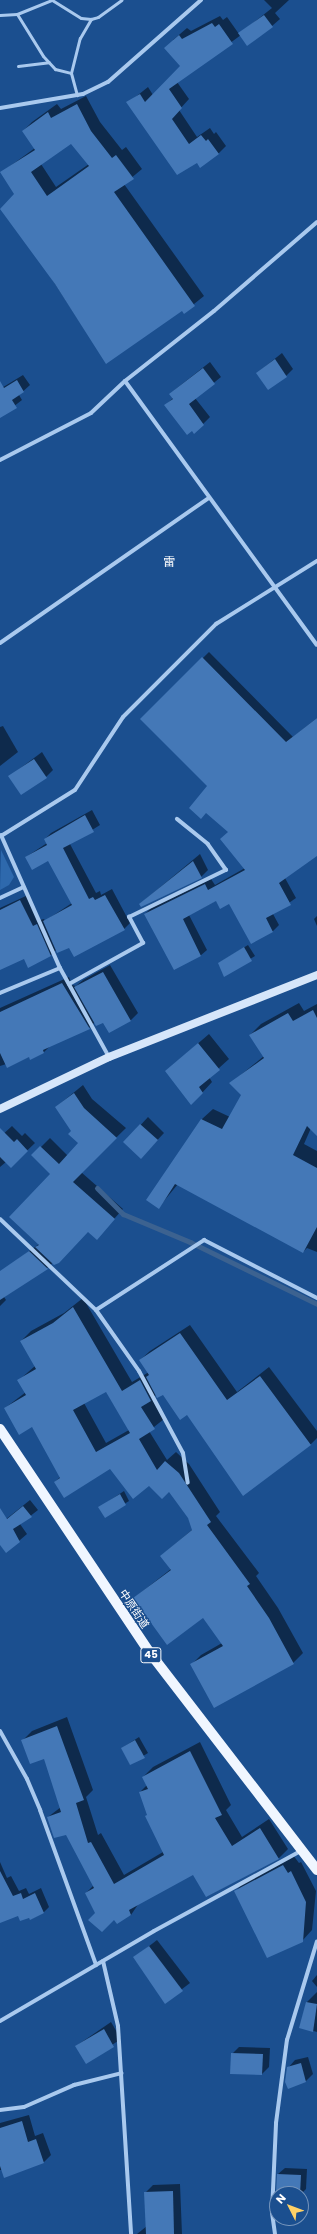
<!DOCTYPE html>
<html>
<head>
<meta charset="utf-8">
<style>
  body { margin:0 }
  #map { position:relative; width:317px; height:2234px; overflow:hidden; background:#1b4f8f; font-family:Poppins,"Noto Sans JP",sans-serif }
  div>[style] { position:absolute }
  .green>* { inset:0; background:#2e69ad }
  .shadow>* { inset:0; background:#0007 }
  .stream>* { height:5px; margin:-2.5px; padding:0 2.5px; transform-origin:2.5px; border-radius:2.5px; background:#3c6290 }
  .building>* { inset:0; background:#4478b7 }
  .lane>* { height:3px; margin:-1.5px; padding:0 1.5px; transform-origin:1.5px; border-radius:1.5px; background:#a9c9ee }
  .street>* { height:4px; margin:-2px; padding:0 2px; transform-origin:2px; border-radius:2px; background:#a9c9ee }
  .secondary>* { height:8px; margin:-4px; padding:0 4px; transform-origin:4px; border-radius:4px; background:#d6e6fa }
  .primary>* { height:10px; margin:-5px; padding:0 5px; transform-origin:5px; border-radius:5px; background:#f0f6ff }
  span { translate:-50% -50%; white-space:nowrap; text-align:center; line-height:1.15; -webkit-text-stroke:3px #1b4f8f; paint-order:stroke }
  .shield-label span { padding:1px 3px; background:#1b4f8f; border:1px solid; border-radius:3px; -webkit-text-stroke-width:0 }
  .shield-label { font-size:10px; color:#fff; font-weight:700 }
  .street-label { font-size:11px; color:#fff }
  .neighbourhood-label { font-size:12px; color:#fff }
  .north { position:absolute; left:269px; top:2186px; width:40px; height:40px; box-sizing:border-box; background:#1b4f8f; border:1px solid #7695bc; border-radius:50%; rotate:312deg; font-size:11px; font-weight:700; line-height:16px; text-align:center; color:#fff }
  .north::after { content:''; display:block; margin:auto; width:14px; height:18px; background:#ffd166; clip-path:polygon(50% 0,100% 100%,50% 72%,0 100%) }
</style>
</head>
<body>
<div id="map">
  <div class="green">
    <div style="clip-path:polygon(1px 850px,14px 877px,9px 885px,0 890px)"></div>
  </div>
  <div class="shadow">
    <div style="clip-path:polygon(264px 0,289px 0,275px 13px,280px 19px,272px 26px,241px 35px,177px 82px,189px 99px,179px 110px,197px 137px,210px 128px,214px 134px,216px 132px,226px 146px,218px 154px,197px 162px,128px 103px,148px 87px,153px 95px,181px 66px,173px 40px,187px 28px,191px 31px,220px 16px,223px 20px,227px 17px,239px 34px,272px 8px)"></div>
    <div style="clip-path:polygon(evenodd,86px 96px,100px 122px,122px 150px,126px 147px,142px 169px,124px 184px,204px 296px,184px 312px,182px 309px,106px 362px,48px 273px,15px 194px,2px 172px,35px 148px,23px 131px,32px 122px,57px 104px,61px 109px,86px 96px,71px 142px,89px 164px,56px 187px,41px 164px,71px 142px)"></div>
    <div style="clip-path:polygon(282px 353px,293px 369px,286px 376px,257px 373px)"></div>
    <div style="clip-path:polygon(210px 362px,221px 377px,195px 398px,210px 417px,203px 424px,166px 405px,173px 398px,170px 394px,177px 388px)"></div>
    <div style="clip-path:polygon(23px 375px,30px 385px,19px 395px,22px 400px,0 417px,0 389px)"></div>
    <div style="clip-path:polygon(209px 652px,293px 737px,317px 718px,317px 855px,285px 878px,296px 898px,273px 914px,279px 925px,273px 931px,251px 943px,230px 902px,217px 900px,189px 915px,207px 950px,200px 956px,145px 914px,151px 908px,211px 879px,215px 885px,245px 868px,208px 786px,141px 719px)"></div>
    <div style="clip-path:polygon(3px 726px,18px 752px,0 766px,0 727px)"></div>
    <div style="clip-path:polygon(42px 752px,53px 770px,46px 777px,10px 776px)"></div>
    <div style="clip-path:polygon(92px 810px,100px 825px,70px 844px,96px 893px,100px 891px,101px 895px,112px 889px,130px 923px,124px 929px,57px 949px,50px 956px,24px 957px,0 965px,0 908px,28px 895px,40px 920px,44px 919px,45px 921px,72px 903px,49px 859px,26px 857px,47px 843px,45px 839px,51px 833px)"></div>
    <div style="clip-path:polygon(200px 854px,208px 870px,201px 877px,140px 904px)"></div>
    <div style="clip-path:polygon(317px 916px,317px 926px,314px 919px)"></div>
    <div style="clip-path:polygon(248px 945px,255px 956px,224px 975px,219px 963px)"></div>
    <div style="clip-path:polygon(110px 965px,138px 1013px,130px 1021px,95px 1022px,89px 1028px,51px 1045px,44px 1052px,0 1066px,0 1008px,69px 977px,72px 985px,76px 986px,83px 980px)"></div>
    <div style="clip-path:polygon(299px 1003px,304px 1011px,317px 1004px,317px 1134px,311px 1128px,304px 1144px,317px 1151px,317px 1252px,307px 1248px,303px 1252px,178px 1184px,159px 1207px,202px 1119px,213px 1109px,230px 1117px,242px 1095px,231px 1083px,264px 1056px,250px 1035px,261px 1024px)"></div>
    <div style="clip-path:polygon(209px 1034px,229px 1059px,209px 1077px,212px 1082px,201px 1094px,166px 1071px)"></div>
    <div style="clip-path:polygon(83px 1085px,92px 1099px,126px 1128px,81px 1172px,123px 1209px,105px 1229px,88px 1231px,47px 1268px,4px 1297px,6px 1300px,0 1306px,0 1273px,39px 1244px,51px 1174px,33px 1155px,50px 1138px,68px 1156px,80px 1143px,56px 1107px)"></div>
    <div style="clip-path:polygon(148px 1117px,164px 1133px,148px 1150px,125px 1142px)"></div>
    <div style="clip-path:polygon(12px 1126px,22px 1136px,25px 1133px,35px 1143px,11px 1166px,6px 1162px,0 1167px,0 1137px)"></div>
    <div style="clip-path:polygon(evenodd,83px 1298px,132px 1382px,149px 1372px,140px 1360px,150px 1351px,190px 1325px,237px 1392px,269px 1367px,317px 1431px,317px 1438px,311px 1444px,244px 1494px,187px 1414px,163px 1393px,157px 1394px,152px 1399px,164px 1419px,149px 1431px,167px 1460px,176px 1452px,189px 1464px,220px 1512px,216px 1516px,259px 1573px,256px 1576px,278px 1608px,303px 1653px,293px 1663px,191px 1665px,201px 1655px,222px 1643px,203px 1617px,134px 1598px,171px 1569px,161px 1556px,193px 1529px,188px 1517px,169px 1491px,110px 1468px,55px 1482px,61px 1476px,32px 1426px,5px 1408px,26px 1392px,19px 1380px,35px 1366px,21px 1341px,31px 1331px,64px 1313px,83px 1298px,106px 1391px,129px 1430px,106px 1443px,84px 1403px,106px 1391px)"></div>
    <div style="clip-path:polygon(124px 1491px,129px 1501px,105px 1516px,100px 1507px)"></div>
    <div style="clip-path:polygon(30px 1500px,38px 1510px,20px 1524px,27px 1534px,6px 1552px,0 1544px,0 1524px)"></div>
    <div style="clip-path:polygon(67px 1717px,93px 1790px,86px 1797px,98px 1835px,101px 1833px,124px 1875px,163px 1852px,140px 1792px,147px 1785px,143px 1777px,153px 1767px,200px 1742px,231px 1805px,226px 1810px,242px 1837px,269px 1819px,288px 1849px,279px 1858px,207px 1896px,193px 1873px,139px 1903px,131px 1915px,115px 1919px,96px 1913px,86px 1893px,94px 1885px,66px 1833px,48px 1817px,61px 1807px,45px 1757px,23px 1740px,32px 1731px)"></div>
    <div style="clip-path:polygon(139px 1737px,148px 1753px,130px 1764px,122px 1748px)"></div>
    <div style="clip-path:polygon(293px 1855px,299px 1863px,301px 1862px,316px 1891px,312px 1930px,302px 1941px,235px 1892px,245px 1881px)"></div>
    <div style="clip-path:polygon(0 1862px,7px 1878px,11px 1876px,19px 1891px,26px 1888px,29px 1894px,41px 1888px,49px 1907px,44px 1912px,31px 1919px,18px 1914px,0 1916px)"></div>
    <div style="clip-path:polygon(157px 1940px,190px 1983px,165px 2002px,135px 1957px)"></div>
    <div style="clip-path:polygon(317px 1975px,317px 1987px,312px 1981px)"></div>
    <div style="clip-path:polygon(317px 1992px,317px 2032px,300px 2027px,307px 2002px)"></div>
    <div style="clip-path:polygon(111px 2022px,121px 2039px,86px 2062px,76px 2046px)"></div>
    <div style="clip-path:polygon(239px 2047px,270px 2048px,269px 2067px,262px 2074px,232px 2054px)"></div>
    <div style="clip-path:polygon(308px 2057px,313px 2074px,306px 2081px,288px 2088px,288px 2068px,295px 2060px)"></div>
    <div style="clip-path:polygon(29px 2115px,35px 2136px,43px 2133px,51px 2155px,44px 2162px,5px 2176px,2px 2170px,0 2170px,0 2123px)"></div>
    <div style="clip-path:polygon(285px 2168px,307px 2169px,306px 2189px,301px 2194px,277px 2194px,278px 2174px)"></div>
    <div style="clip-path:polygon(180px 2184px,182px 2234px,137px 2234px,147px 2226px,146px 2192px,153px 2185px)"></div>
  </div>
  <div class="stream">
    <div style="left:97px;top:1188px;width:37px;rotate:45deg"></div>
    <div style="left:123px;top:1214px;width:73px;rotate:22.7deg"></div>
    <div style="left:190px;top:1242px;width:141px;rotate:26deg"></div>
  </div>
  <div class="building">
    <div style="clip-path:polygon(264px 15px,273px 27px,247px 46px,238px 33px)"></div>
    <div style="clip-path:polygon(212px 23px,215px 27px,219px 24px,233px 44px,169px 89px,182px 108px,172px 119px,189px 144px,201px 135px,206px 141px,208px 139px,219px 154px,200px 168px,197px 163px,177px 175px,126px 102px,140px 94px,145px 102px,180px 66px,164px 48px,179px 35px,182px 39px)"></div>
    <div style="clip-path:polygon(evenodd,77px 104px,91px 131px,112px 158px,116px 155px,134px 179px,114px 192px,195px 306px,184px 314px,182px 311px,106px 364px,55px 284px,0 209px,14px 194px,0 172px,35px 150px,22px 131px,48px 112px,51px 118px,77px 104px,71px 144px,89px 166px,47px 196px,31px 172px,71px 144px)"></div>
    <div style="clip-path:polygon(275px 359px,287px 377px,268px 390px,256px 373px)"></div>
    <div style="clip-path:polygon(203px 368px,215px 384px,189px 404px,204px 425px,194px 434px,192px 431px,187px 435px,164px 405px,173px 399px,169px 394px)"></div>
    <div style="clip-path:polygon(17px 380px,24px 392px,12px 400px,17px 408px,0 418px,0 381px,4px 388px)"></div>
    <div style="clip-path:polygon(202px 657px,286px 742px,317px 718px,317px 856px,279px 883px,291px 905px,266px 918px,273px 932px,251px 944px,229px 904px,220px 909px,216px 901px,183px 919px,201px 956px,174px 970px,144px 914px,205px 884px,208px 890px,245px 870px,220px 839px,228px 832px,206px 813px,201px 819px,189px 808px,207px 786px,140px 719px)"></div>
    <div style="clip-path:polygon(34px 759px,47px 778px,21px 795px,8px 776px)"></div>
    <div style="clip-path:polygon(85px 815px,94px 832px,63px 848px,89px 899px,93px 897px,95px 900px,105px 895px,125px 930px,74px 957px,69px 948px,57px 953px,43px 921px,72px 905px,48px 861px,32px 870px,25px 857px,47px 845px,44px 839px)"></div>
    <div style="clip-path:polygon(193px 861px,202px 878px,141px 907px,139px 904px)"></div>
    <div style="clip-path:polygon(20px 900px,33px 926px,37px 924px,51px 956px,28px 968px,24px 959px,0 970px,0 910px)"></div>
    <div style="clip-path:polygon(244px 947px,252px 961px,224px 977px,218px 963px)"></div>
    <div style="clip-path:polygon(103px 972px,131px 1021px,109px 1033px,103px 1023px,96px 1026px,74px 987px)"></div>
    <div style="clip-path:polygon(62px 983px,90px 1029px,43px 1050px,44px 1053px,30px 1060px,29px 1057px,7px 1068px,0 1053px,0 1012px)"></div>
    <div style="clip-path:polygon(313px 1010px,317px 1018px,317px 1136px,307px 1126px,293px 1155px,317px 1168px,317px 1227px,303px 1253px,175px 1184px,159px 1209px,146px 1200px,201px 1119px,222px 1129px,241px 1095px,229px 1083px,264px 1058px,249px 1035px,288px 1013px,293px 1021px)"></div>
    <div style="clip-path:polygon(198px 1043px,220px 1070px,199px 1087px,203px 1093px,191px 1105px,165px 1071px)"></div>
    <div style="clip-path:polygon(74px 1093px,84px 1108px,117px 1138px,73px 1182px,115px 1219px,97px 1240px,88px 1232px,59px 1263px,54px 1265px,35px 1247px,39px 1245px,9px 1217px,50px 1174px,31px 1155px,40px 1146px,59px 1164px,78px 1143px,68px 1134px,71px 1131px,55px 1107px)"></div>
    <div style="clip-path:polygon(140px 1124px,158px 1140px,141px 1159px,123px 1142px)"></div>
    <div style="clip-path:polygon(0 1128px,14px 1142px,17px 1139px,28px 1151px,11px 1168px,0 1157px)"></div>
    <div style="clip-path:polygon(29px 1251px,48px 1269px,0 1300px,0 1271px)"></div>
    <div style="clip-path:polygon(evenodd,73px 1307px,122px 1391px,140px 1380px,151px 1401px,141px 1407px,155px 1429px,139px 1439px,157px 1470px,165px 1461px,179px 1473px,211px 1522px,207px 1525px,250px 1584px,247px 1586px,269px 1618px,294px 1664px,214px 1708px,190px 1664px,223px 1646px,203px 1618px,167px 1645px,133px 1598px,171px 1570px,160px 1556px,192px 1530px,188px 1518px,169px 1492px,162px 1499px,149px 1486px,133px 1499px,110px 1469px,64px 1498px,54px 1482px,60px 1478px,32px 1427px,19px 1435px,4px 1408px,26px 1395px,17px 1380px,36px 1369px,20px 1341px,53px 1323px,73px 1307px,106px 1392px,130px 1433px,96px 1452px,73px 1410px,106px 1392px)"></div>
    <div style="clip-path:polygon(180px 1333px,227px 1400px,260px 1376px,311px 1445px,243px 1496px,187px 1415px,180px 1420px,163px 1395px,157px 1398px,146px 1377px,149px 1375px,139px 1360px)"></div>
    <div style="clip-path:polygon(120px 1494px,126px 1505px,105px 1518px,98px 1507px)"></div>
    <div style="clip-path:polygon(23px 1506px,32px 1517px,13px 1529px,20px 1542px,6px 1553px,0 1545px,0 1508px,7px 1519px)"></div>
    <div style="clip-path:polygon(57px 1726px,84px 1800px,76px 1803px,88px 1843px,91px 1842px,114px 1884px,164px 1855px,145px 1816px,147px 1815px,139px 1792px,148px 1789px,142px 1777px,190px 1751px,222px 1815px,215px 1818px,232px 1846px,260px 1828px,279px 1859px,206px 1897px,193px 1875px,129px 1910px,131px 1915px,117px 1924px,114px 1920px,102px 1932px,88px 1920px,95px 1913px,85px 1893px,94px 1888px,66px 1835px,54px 1838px,47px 1817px,61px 1812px,44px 1759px,30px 1764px,21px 1740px)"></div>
    <div style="clip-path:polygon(135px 1740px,145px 1758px,130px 1765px,121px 1748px)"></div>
    <div style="clip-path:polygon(283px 1865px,288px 1873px,291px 1871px,306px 1902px,303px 1942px,267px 1958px,234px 1891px)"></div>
    <div style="clip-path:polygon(0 1871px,13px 1896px,21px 1893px,23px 1899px,35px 1893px,44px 1913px,30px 1920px,29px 1918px,20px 1921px,18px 1916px,0 1923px)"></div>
    <div style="clip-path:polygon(149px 1946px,183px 1991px,165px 2004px,133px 1957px)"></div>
    <div style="clip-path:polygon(306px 2002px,317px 2004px,313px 2032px,299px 2028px)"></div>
    <div style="clip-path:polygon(104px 2029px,114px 2047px,86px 2064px,75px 2046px)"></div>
    <div style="clip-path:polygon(231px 2053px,263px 2054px,262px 2075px,230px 2074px)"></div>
    <div style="clip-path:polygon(301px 2063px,306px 2082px,288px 2089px,285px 2082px,287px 2067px)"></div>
    <div style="clip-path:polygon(22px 2121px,28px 2142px,36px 2139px,44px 2163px,4px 2178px,0 2166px,0 2128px)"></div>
    <div style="clip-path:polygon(277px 2174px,301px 2175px,300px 2194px,276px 2194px)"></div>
    <div style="clip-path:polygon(173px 2191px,174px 2234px,146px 2234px,144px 2192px)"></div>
  </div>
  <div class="lane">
    <div style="left:52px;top:0;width:34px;rotate:32deg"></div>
    <div style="left:81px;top:18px;width:10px;rotate:6deg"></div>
    <div style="left:91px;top:19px;width:7px;rotate:-16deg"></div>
    <div style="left:98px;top:17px;width:29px;rotate:-36deg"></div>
    <div style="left:17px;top:14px;width:49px;rotate:58.2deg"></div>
    <div style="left:43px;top:56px;width:18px;rotate:47deg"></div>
    <div style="left:55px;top:69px;width:16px;rotate:14deg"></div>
    <div style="left:71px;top:73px;width:23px;rotate:75deg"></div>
    <div style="left:0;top:15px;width:17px;rotate:-3deg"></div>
    <div style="left:17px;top:14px;width:37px;rotate:-22deg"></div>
    <div style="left:18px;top:66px;width:31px;rotate:-7deg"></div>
    <div style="left:71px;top:73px;width:36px;rotate:-76deg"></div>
    <div style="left:80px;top:38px;width:22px;rotate:-60deg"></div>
  </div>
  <div class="street">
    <div style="left:0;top:108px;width:84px;rotate:-9.6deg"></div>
    <div style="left:83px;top:94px;width:28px;rotate:-26deg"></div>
    <div style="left:108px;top:82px;width:124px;rotate:-41.4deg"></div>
    <div style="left:125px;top:381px;width:326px;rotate:54deg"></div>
    <div style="left:0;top:460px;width:102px;rotate:-27.3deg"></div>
    <div style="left:91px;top:413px;width:47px;rotate:-43.3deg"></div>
    <div style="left:125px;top:381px;width:113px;rotate:-38.2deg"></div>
    <div style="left:214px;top:311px;width:136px;rotate:-40.8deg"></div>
    <div style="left:0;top:643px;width:254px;rotate:-34.8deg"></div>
    <div style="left:1px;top:835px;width:145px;rotate:66.1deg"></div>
    <div style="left:60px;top:968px;width:102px;rotate:61.2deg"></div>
    <div style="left:1px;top:836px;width:87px;rotate:-31.9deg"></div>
    <div style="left:75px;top:790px;width:87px;rotate:-56.7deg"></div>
    <div style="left:123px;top:717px;width:132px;rotate:-45deg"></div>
    <div style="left:216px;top:624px;width:119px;rotate:-32deg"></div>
    <div style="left:0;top:898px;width:26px;rotate:-25deg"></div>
    <div style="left:69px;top:984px;width:85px;rotate:-29deg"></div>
    <div style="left:143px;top:943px;width:30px;rotate:-118deg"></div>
    <div style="left:129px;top:917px;width:108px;rotate:-25.9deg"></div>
    <div style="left:226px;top:870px;width:32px;rotate:-125deg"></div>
    <div style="left:208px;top:844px;width:40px;rotate:-141deg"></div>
    <div style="left:0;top:993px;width:65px;rotate:-22.6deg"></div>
    <div style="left:0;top:1219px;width:132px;rotate:43.5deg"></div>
    <div style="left:96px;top:1310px;width:75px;rotate:54.8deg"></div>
    <div style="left:139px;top:1371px;width:93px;rotate:61.8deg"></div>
    <div style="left:183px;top:1453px;width:30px;rotate:81deg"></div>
    <div style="left:96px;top:1310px;width:129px;rotate:-32.9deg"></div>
    <div style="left:204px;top:1240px;width:127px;rotate:27.2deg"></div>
    <div style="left:0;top:1731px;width:55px;rotate:60.6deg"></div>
    <div style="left:27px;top:1779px;width:34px;rotate:67deg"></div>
    <div style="left:40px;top:1810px;width:165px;rotate:70.1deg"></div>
    <div style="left:103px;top:1961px;width:67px;rotate:77deg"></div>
    <div style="left:118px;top:2026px;width:208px;rotate:86.4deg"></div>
    <div style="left:0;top:2021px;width:178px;rotate:-30.3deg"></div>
    <div style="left:154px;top:1931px;width:167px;rotate:-28.6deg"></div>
    <div style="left:0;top:2110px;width:24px;rotate:-7deg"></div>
    <div style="left:24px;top:2107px;width:55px;rotate:-23.7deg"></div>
    <div style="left:74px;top:2085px;width:49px;rotate:-14deg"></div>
    <div style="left:275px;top:2234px;width:22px;rotate:-98deg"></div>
    <div style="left:272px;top:2212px;width:89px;rotate:-87.4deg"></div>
    <div style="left:276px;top:2123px;width:84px;rotate:-82.5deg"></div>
    <div style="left:287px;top:2040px;width:103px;rotate:-73.1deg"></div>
  </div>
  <div class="secondary">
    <div style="left:0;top:1109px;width:121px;rotate:-25.5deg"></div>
    <div style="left:109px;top:1057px;width:224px;rotate:-21.5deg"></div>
  </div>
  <div class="primary">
    <div style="left:0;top:1429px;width:270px;rotate:56.2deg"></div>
    <div style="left:150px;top:1653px;width:274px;rotate:52.4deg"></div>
  </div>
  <div class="shield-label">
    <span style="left:151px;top:1655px">45</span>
  </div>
  <div class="street-label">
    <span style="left:134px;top:1609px;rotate:56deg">中原街道</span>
  </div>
  <div class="neighbourhood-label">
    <span style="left:169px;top:562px">雷</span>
  </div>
  <div class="north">N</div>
</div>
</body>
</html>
